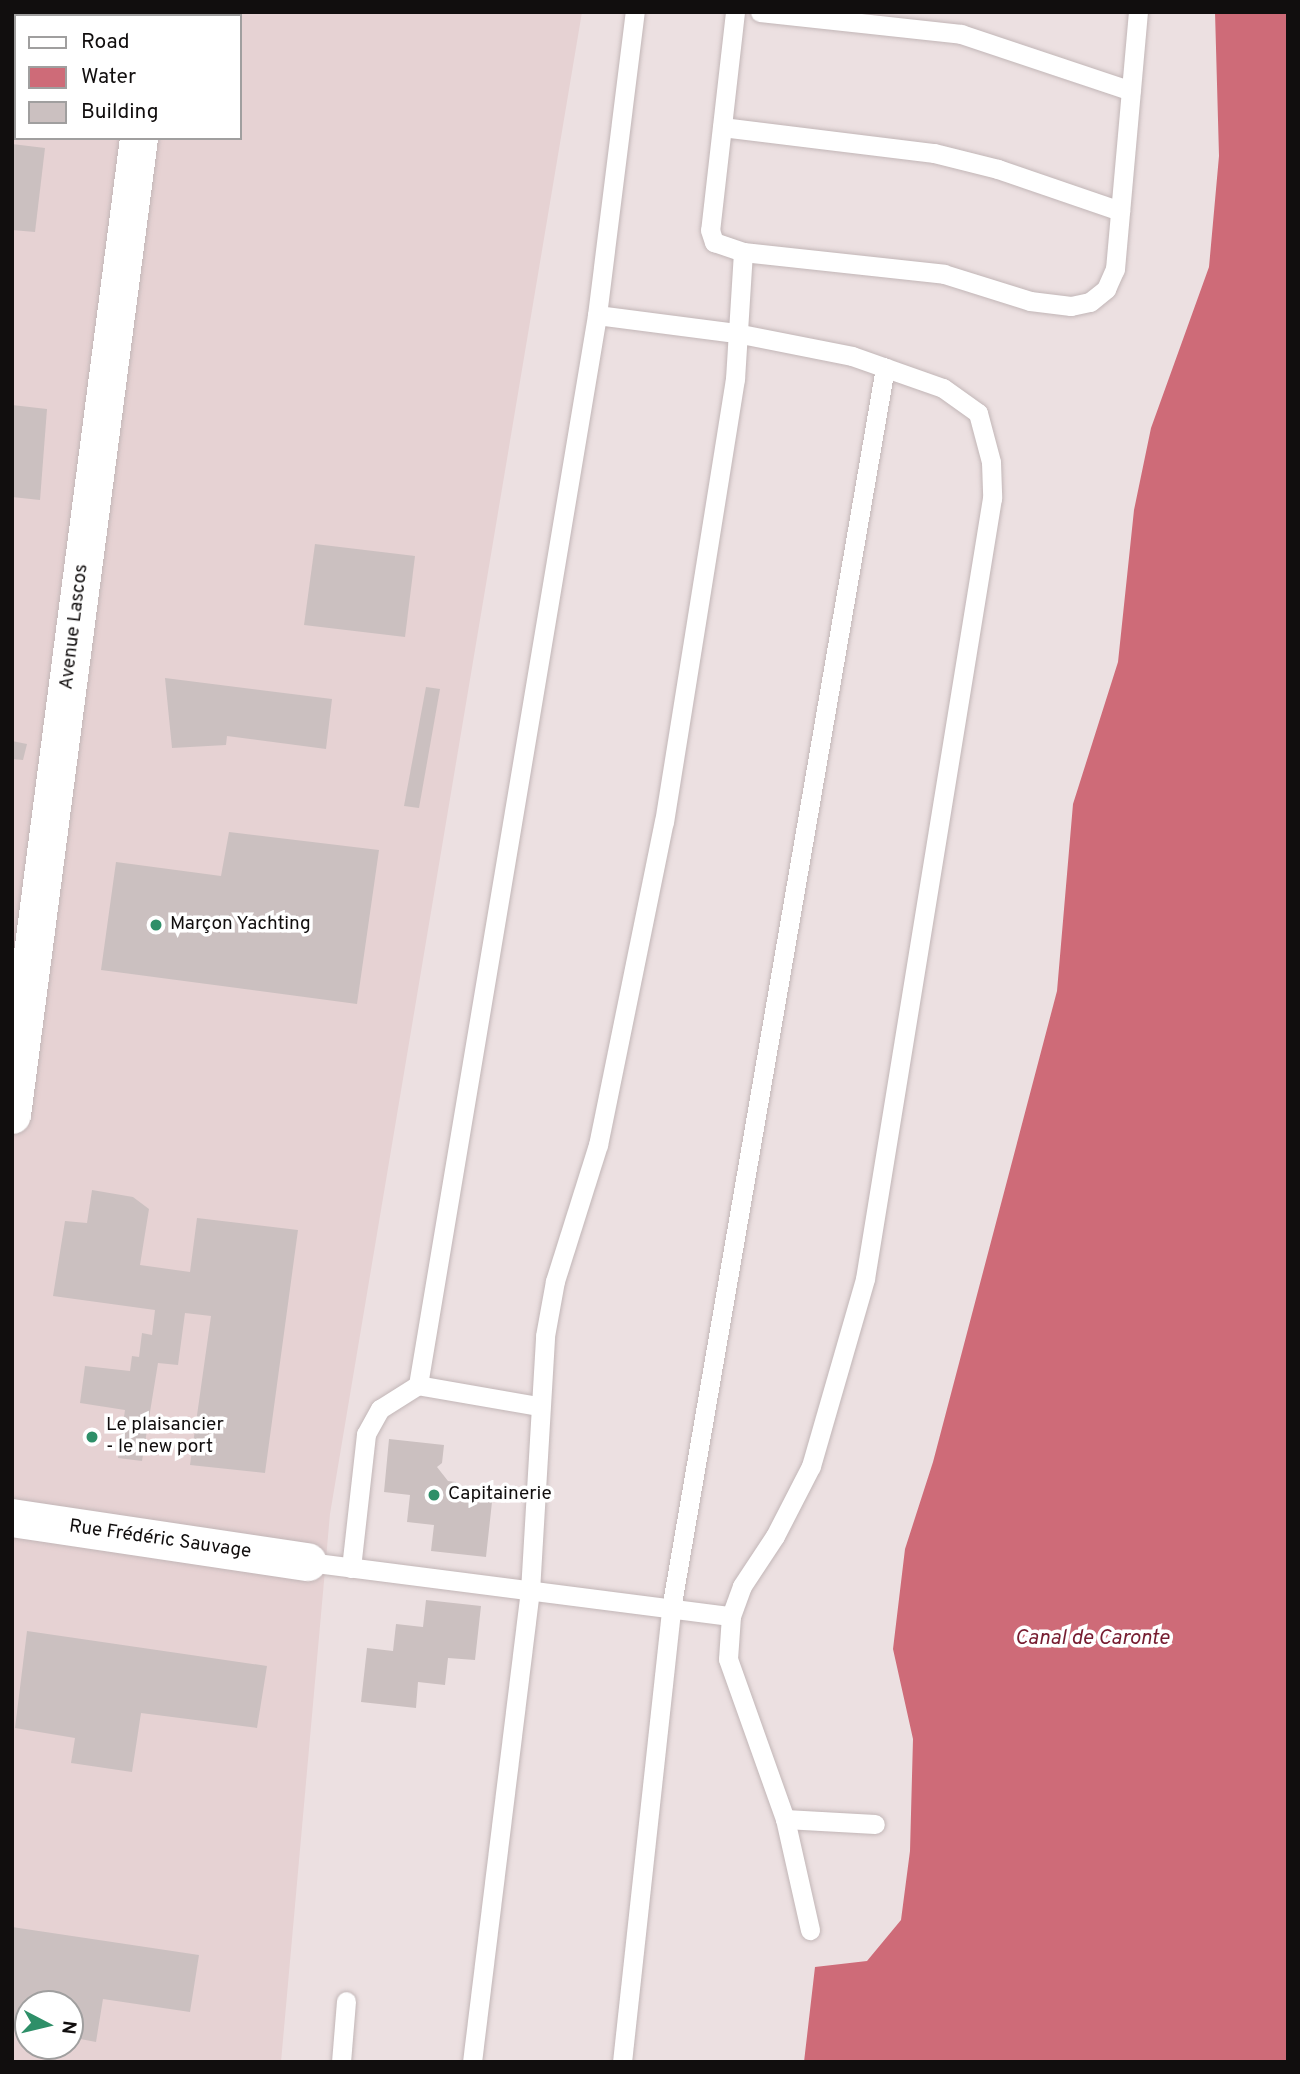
<!DOCTYPE html>
<html>
<head>
<meta charset="utf-8">
<style>
  body { margin:0 }
  #map { position:relative; width:1300px; height:2074px; overflow:hidden; background:#ece0e1; font-family:Overpass,sans-serif }
  div>[style] { position:absolute }
  .built>* { inset:0; background:#e6d2d3 }
  .water>* { inset:0; background:#ce6b78 }
  .building>* { inset:0; background:#cbc0c0 }
  .roads { filter:drop-shadow(0 0 2px #c2b6b7) drop-shadow(0 0 2px #c2b6b7) }
  .lane>* { height:19px; margin:-9.5px; padding:0 9.5px; transform-origin:9.5px; border-radius:9.5px; background:#fff }
  .street>* { height:38px; margin:-19px; padding:0 19px; transform-origin:19px; border-radius:19px; background:#fff }
  .dots>* { width:19px; height:19px; translate:-50% -50%; box-sizing:border-box; border:4px solid #fff; border-radius:50% }
  span { translate:-50% -50%; white-space:nowrap; text-align:center; line-height:1.15; -webkit-text-stroke:7px #fff; paint-order:stroke }
  .street-label { font-size:19px; color:#110e0e }
  .poi-label { font-size:19px; color:#110e0e }
  .left { translate:0 -50%; text-align:left }
  .water-label { font-size:21px; color:#761c30; font-style:italic }
  .frame { position:absolute; inset:0; border:14px solid #110e0e; pointer-events:none }
  .legend { position:absolute; left:14px; top:14px; width:228px; height:126px; box-sizing:border-box; background:#fff; border:2px solid #a09f9f; margin:0; padding:9px 12px; list-style:none; font-size:21px; color:#110e0e }
  .legend li { display:flex; align-items:center; gap:14px; height:35px }
  .legend b { width:35px; border:2px solid #a09f9f }
  .north { position:absolute; left:14px; top:1990px; width:70px; height:70px; box-sizing:border-box; background:#fff; border:2px solid #a09f9f; border-radius:50%; rotate:97deg; font-size:19px; font-weight:700; line-height:28px; text-align:center; color:#110e0e }
  .north::after { content:''; display:block; margin:auto; width:24px; height:32px; background:#2e8f68; clip-path:polygon(50% 0,100% 100%,50% 72%,0 100%) }
</style>
</head>
<body>
<div id="map">
  <div class="built">
    <div style="clip-path:polygon(evenodd,12px 12px,582px 12px,330px 1514px,281px 2062px,12px 2062px,12px 12px,16px 16px,240px 16px,240px 138px,16px 138px,16px 16px,12px 12px,28px 2004px,70px 2004px,70px 2046px,28px 2046px,28px 2004px)"></div>
  </div>
  <div class="water">
    <div style="clip-path:polygon(1215px 12px,1288px 12px,1288px 2062px,804px 2062px,815px 1967px,867px 1961px,901px 1920px,910px 1851px,913px 1739px,893px 1649px,905px 1549px,933px 1462px,1057px 991px,1073px 804px,1118px 662px,1134px 510px,1151px 428px,1209px 267px,1219px 156px)"></div>
  </div>
  <div class="building">
    <div style="clip-path:polygon(12px 12px,98px 12px,16px 16px,16px 47px)"></div>
    <div style="clip-path:polygon(12px 144px,45px 148px,35px 232px,12px 230px)"></div>
    <div style="clip-path:polygon(12px 405px,47px 409px,40px 500px,12px 497px)"></div>
    <div style="clip-path:polygon(315px 544px,415px 556px,405px 637px,304px 625px)"></div>
    <div style="clip-path:polygon(165px 678px,332px 699px,326px 749px,227px 736px,226px 745px,172px 748px)"></div>
    <div style="clip-path:polygon(426px 687px,440px 689px,419px 808px,404px 806px)"></div>
    <div style="clip-path:polygon(12px 741px,27px 744px,23px 760px,12px 759px)"></div>
    <div style="clip-path:polygon(229px 832px,379px 850px,357px 1004px,101px 970px,116px 862px,221px 876px)"></div>
    <div style="clip-path:polygon(92px 1190px,133px 1197px,149px 1209px,140px 1265px,190px 1272px,197px 1218px,298px 1230px,265px 1473px,190px 1465px,211px 1316px,185px 1313px,178px 1365px,158px 1363px,142px 1461px,118px 1458px,125px 1410px,80px 1403px,85px 1366px,130px 1371px,132px 1356px,139px 1357px,142px 1333px,152px 1335px,155px 1310px,53px 1296px,65px 1221px,87px 1223px)"></div>
    <div style="clip-path:polygon(389px 1439px,444px 1445px,442px 1463px,437px 1467px,448px 1481px,456px 1482px,463px 1499px,492px 1502px,486px 1557px,431px 1551px,434px 1525px,407px 1522px,410px 1495px,384px 1492px)"></div>
    <div style="clip-path:polygon(426px 1600px,481px 1606px,475px 1660px,448px 1658px,445px 1685px,418px 1682px,416px 1708px,361px 1702px,367px 1648px,393px 1651px,396px 1624px,423px 1627px)"></div>
    <div style="clip-path:polygon(27px 1631px,267px 1666px,257px 1728px,141px 1713px,132px 1772px,71px 1763px,75px 1738px,15px 1728px)"></div>
    <div style="clip-path:polygon(12px 1927px,199px 1955px,190px 2012px,103px 1999px,96px 2042px,70px 2037px,70px 2004px,28px 2004px,28px 2030px,12px 2028px)"></div>
  </div>
  <div class="roads">
    <div class="lane">
      <div style="left:735px;top:12px;width:219px;rotate:96.5deg"></div>
      <div style="left:710px;top:230px;width:13px;rotate:72deg"></div>
      <div style="left:714px;top:242px;width:31px;rotate:19deg"></div>
      <div style="left:743px;top:252px;width:202px;rotate:6.2deg"></div>
      <div style="left:944px;top:274px;width:90px;rotate:17.4deg"></div>
      <div style="left:1030px;top:301px;width:41px;rotate:7deg"></div>
      <div style="left:1071px;top:306px;width:19px;rotate:-12deg"></div>
      <div style="left:1090px;top:302px;width:21px;rotate:-39deg"></div>
      <div style="left:1106px;top:289px;width:22px;rotate:-66deg"></div>
      <div style="left:1115px;top:269px;width:258px;rotate:-84.9deg"></div>
      <div style="left:760px;top:12px;width:202px;rotate:6.2deg"></div>
      <div style="left:961px;top:34px;width:179px;rotate:18.5deg"></div>
      <div style="left:722px;top:127px;width:214px;rotate:7deg"></div>
      <div style="left:934px;top:153px;width:66px;rotate:14deg"></div>
      <div style="left:998px;top:169px;width:129px;rotate:19deg"></div>
      <div style="left:597px;top:315px;width:140px;rotate:7.4deg"></div>
      <div style="left:736px;top:333px;width:118px;rotate:11.2deg"></div>
      <div style="left:852px;top:356px;width:96px;rotate:19.4deg"></div>
      <div style="left:943px;top:388px;width:43px;rotate:35.5deg"></div>
      <div style="left:978px;top:413px;width:51px;rotate:75.1deg"></div>
      <div style="left:991px;top:462px;width:36px;rotate:88deg"></div>
      <div style="left:992px;top:498px;width:791px;rotate:99.24deg"></div>
      <div style="left:865px;top:1279px;width:195px;rotate:106.1deg"></div>
      <div style="left:811px;top:1466px;width:79px;rotate:117.2deg"></div>
      <div style="left:775px;top:1536px;width:60px;rotate:123.4deg"></div>
      <div style="left:742px;top:1586px;width:32px;rotate:110deg"></div>
      <div style="left:538px;top:1406px;width:122px;rotate:-170.1deg"></div>
      <div style="left:418px;top:1385px;width:1085px;rotate:-80.5deg"></div>
      <div style="left:597px;top:315px;width:305px;rotate:-82.9deg"></div>
      <div style="left:308px;top:1562px;width:426px;rotate:7.3deg"></div>
      <div style="left:731px;top:1616px;width:43px;rotate:94deg"></div>
      <div style="left:728px;top:1659px;width:170px;rotate:70.4deg"></div>
      <div style="left:785px;top:1819px;width:90px;rotate:3.2deg"></div>
      <div style="left:351px;top:1568px;width:135px;rotate:-83.6deg"></div>
      <div style="left:366px;top:1434px;width:29px;rotate:-61deg"></div>
      <div style="left:380px;top:1409px;width:45px;rotate:-32.3deg"></div>
      <div style="left:785px;top:1819px;width:114px;rotate:77.3deg"></div>
      <div style="left:341px;top:2062px;width:61px;rotate:-85.3deg"></div>
      <div style="left:472px;top:2062px;width:475px;rotate:-83deg"></div>
      <div style="left:530px;top:1591px;width:255px;rotate:-86.6deg"></div>
      <div style="left:545px;top:1336px;width:56px;rotate:-79.7deg"></div>
      <div style="left:555px;top:1281px;width:143px;rotate:-72.5deg"></div>
      <div style="left:598px;top:1145px;width:330px;rotate:-78.5deg"></div>
      <div style="left:664px;top:822px;width:449px;rotate:-80.9deg"></div>
      <div style="left:735px;top:379px;width:127px;rotate:-86.4deg"></div>
      <div style="left:622px;top:2062px;width:456px;rotate:-83.8deg"></div>
      <div style="left:671px;top:1609px;width:1260px;rotate:-80.22deg"></div>
    </div>
    <div class="street">
      <div style="left:154px;top:16px;width:4px;rotate:-76deg"></div>
      <div style="left:12px;top:1115px;width:985px;rotate:-82.59deg"></div>
      <div style="left:12px;top:1518px;width:299px;rotate:8.5deg"></div>
    </div>
  </div>
  <div class="dots">
    <div style="left:156px;top:925px;background:#2e8f68"></div>
    <div style="left:92px;top:1437px;background:#2e8f68"></div>
    <div style="left:434px;top:1495px;background:#2e8f68"></div>
  </div>
  <div class="street-label">
    <span style="left:75px;top:627px;rotate:-83deg">Avenue Lascos</span>
    <span style="left:160px;top:1540px;rotate:8deg">Rue Frédéric Sauvage</span>
  </div>
  <div class="poi-label">
    <span class="left" style="left:170px;top:925px">Marçon Yachting</span>
    <span class="left" style="left:106px;top:1437px">Le plaisancier<br>- le new port</span>
    <span class="left" style="left:448px;top:1495px">Capitainerie</span>
  </div>
  <div class="water-label">
    <span style="left:1092px;top:1639px">Canal de Caronte</span>
  </div>
  <div class="frame"></div>
  <ul class="legend">
  <li><b style="height:9px;background:#fff"></b>Road</li>
  <li><b style="height:19px;background:#ce6b78"></b>Water</li>
  <li><b style="height:19px;background:#cbc0c0"></b>Building</li>
  </ul>
  <div class="north">N</div>
</div>
</body>
</html>
